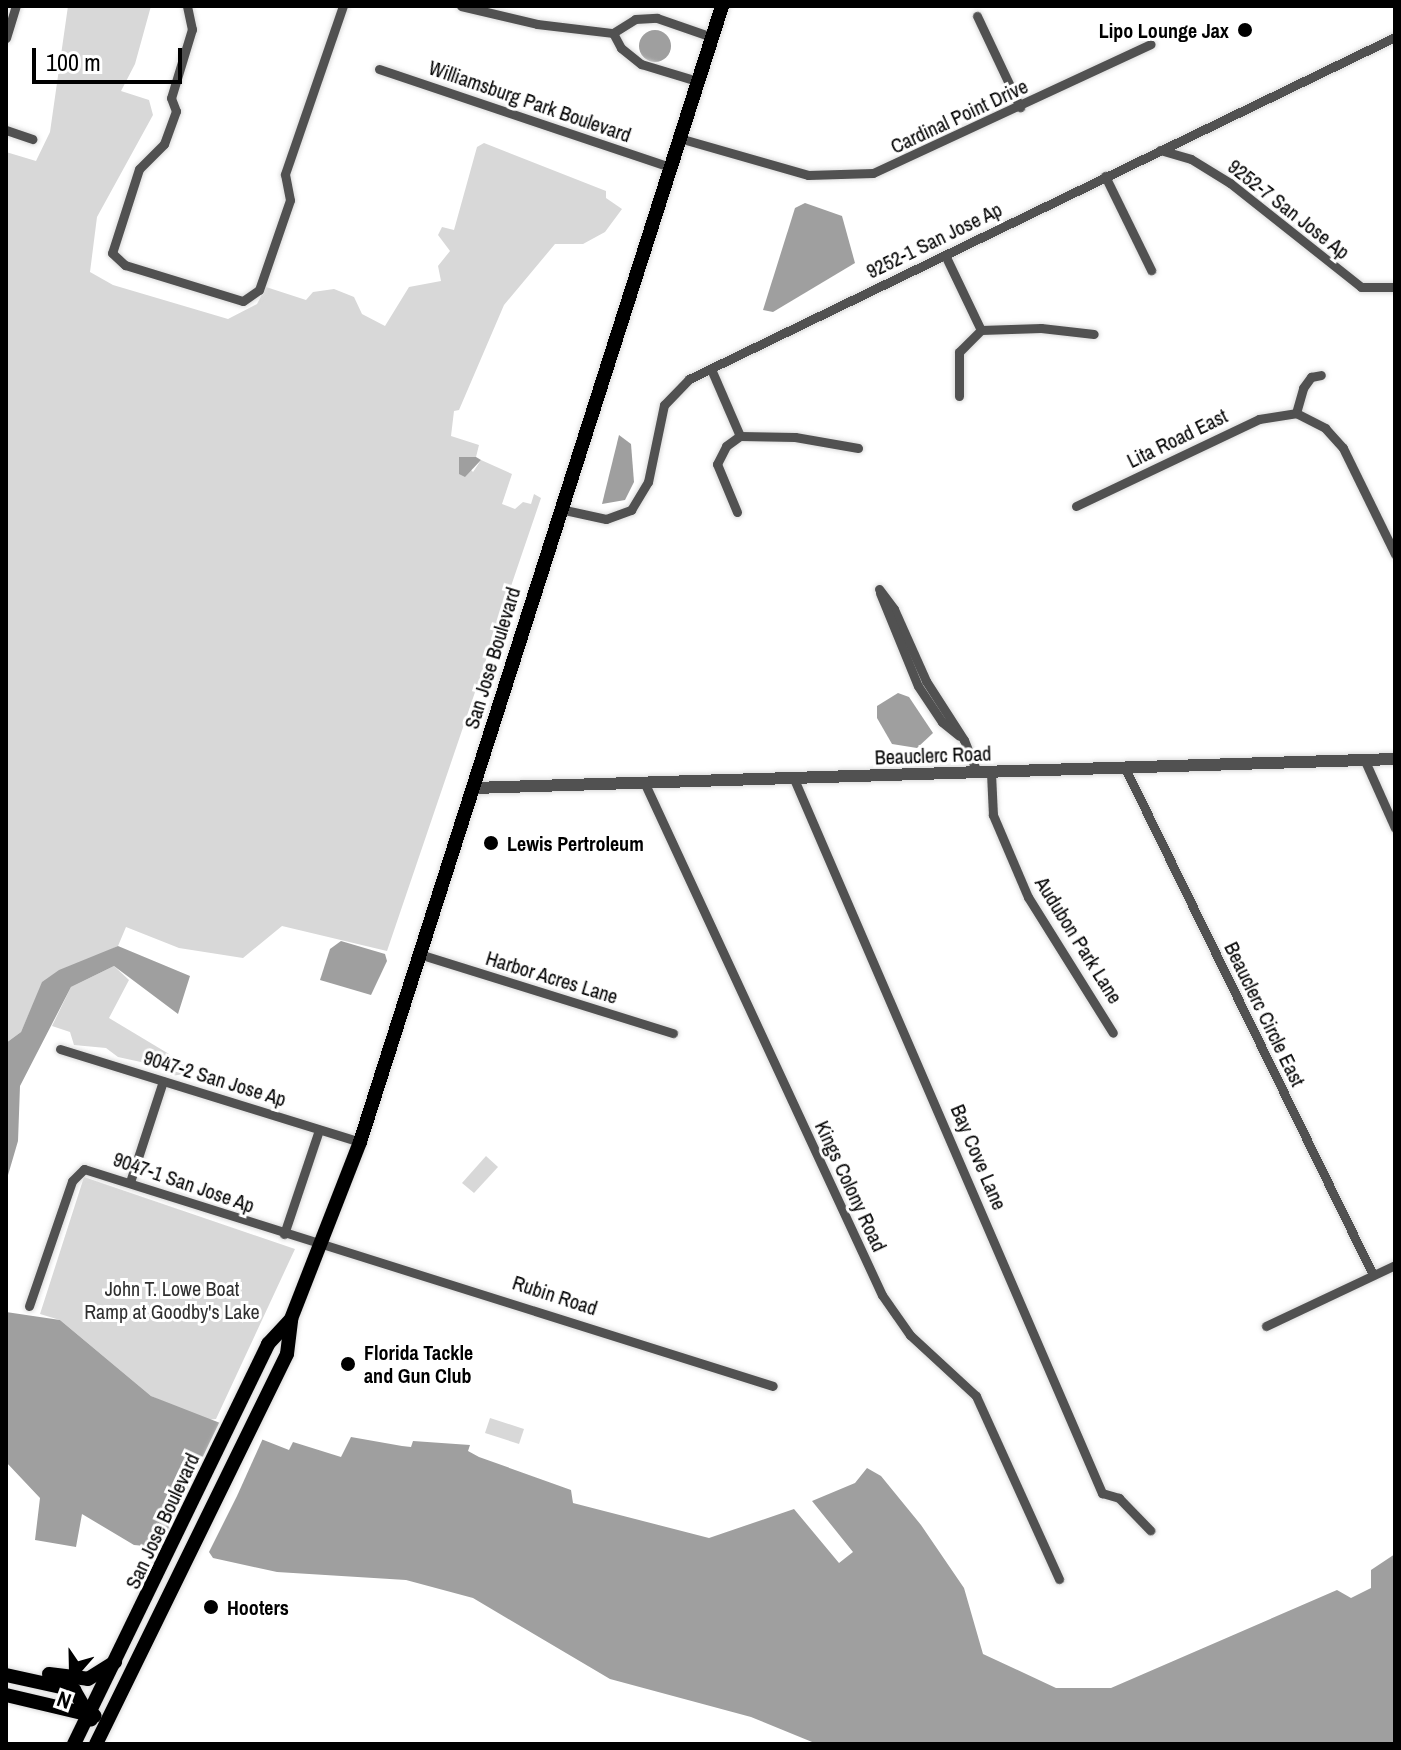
<!DOCTYPE html>
<html>
<head>
<meta charset="utf-8">
<style>
  body { margin:0 }
  #map { position:relative; width:1401px; height:1750px; overflow:hidden; background:#fff; font-family:"Archivo Narrow",sans-serif }
  div>[style] { position:absolute }
  .green>* { inset:0; background:#d8d8d8 }
  .water>* { inset:0; background:#9f9f9f }
  .round { border-radius:50% }
  .pier>* { inset:0; background:#fff }
  .roads { filter:drop-shadow(0 0 2px #dbdbdb) drop-shadow(0 0 2px #dbdbdb) }
  .minor>* { height:9px; margin:-4.5px; padding:0 4.5px; transform-origin:4.5px; border-radius:4.5px; background:#515151 }
  .tertiary>* { height:12px; margin:-6px; padding:0 6px; transform-origin:6px; border-radius:6px; background:#515151 }
  .primary>* { height:14px; margin:-7px; padding:0 7px; transform-origin:7px; border-radius:7px; background:#000 }
  .dots>* { width:22px; height:22px; translate:-50% -50%; box-sizing:border-box; border:4px solid #fff; border-radius:50% }
  span { translate:-50% -50%; white-space:nowrap; text-align:center; line-height:1.15; -webkit-text-stroke:6px #fff; paint-order:stroke }
  .poi-label { font-size:20px; color:#000; font-weight:700 }
  .right { translate:-100% -50%; text-align:right }
  .left { translate:0 -50%; text-align:left }
  .street-label { font-size:20px; color:#000 }
  .park-label { font-size:20px; color:#2f2f2f }
  .frame { position:absolute; inset:0; border:8px solid #000; pointer-events:none }
  .north { position:absolute; left:32px; top:1638px; width:80px; height:80px; -webkit-text-stroke:6px #fff; paint-order:stroke; rotate:200deg; font-size:22px; font-weight:700; line-height:32px; text-align:center; color:#000 }
  .north::after { content:''; display:block; margin:auto; width:28px; height:36px; background:#000; clip-path:polygon(50% 0,100% 100%,50% 72%,0 100%) }
  .scale { position:absolute; left:32px; top:48px; width:150px; height:36px; box-sizing:border-box; border:4px solid #000; border-top:0; padding-left:10px; font-size:24px; line-height:28px; white-space:nowrap; color:#000; -webkit-text-stroke:6px #fff; paint-order:stroke }
</style>
</head>
<body>
<div id="map">
  <div class="green">
    <div style="clip-path:polygon(68px 6px,151px 6px,135px 64px,121px 91px,149px 100px,153px 115px,97px 217px,90px 272px,113px 285px,228px 319px,257px 304px,266px 287px,306px 300px,313px 292px,334px 289px,354px 297px,362px 314px,385px 326px,409px 287px,441px 281px,438px 266px,450px 251px,438px 235px,442px 227px,454px 230px,477px 147px,484px 143px,606px 191px,606px 198px,622px 209px,605px 232px,583px 244px,555px 244px,504px 305px,459px 410px,454px 411px,451px 436px,479px 445px,476px 457px,459px 457px,473px 472px,481px 460px,512px 474px,502px 504px,515px 509px,523px 502px,531px 504px,534px 494px,541px 498px,387px 951px,282px 926px,243px 958px,179px 948px,126px 927px,118px 946px,43px 982px,21px 1032px,6px 1043px,6px 152px,36px 161px,50px 132px)"></div>
    <div style="clip-path:polygon(114px 966px,129px 980px,109px 1018px,169px 1054px,183px 1065px,185px 1074px,171px 1076px,159px 1066px,118px 1057px,106px 1048px,74px 1045px,70px 1032px,52px 1026px,71px 987px)"></div>
    <div style="clip-path:polygon(486px 1156px,498px 1167px,474px 1193px,462px 1183px)"></div>
    <div style="clip-path:polygon(84px 1177px,295px 1249px,216px 1419px,205px 1420px,151px 1396px,60px 1320px,40px 1314px)"></div>
    <div style="clip-path:polygon(490px 1418px,524px 1429px,519px 1444px,485px 1433px)"></div>
  </div>
  <div class="water">
    <div class="round" style="left:639px;top:30px;width:32px;height:32px"></div>
    <div style="clip-path:polygon(805px 203px,842px 216px,855px 263px,773px 312px,763px 310px,795px 208px)"></div>
    <div style="clip-path:polygon(619px 435px,631px 444px,634px 482px,625px 500px,602px 504px)"></div>
    <div style="clip-path:polygon(459px 457px,476px 457px,481px 460px,465px 477px,459px 474px)"></div>
    <div style="clip-path:polygon(898px 693px,909px 697px,933px 733px,917px 748px,892px 744px,877px 718px,877px 706px)"></div>
    <div style="clip-path:polygon(341px 941px,385px 954px,387px 961px,371px 995px,320px 980px,330px 949px)"></div>
    <div style="clip-path:polygon(118px 946px,190px 976px,178px 1014px,114px 966px,71px 987px,20px 1086px,18px 1141px,6px 1182px,6px 1043px,21px 1032px,42px 982px,59px 970px)"></div>
    <div style="clip-path:polygon(6px 1312px,60px 1320px,151px 1396px,289px 1450px,293px 1442px,341px 1457px,351px 1437px,402px 1446px,411px 1447px,413px 1441px,470px 1445px,468px 1451px,479px 1457px,571px 1490px,573px 1503px,709px 1538px,794px 1509px,839px 1563px,853px 1552px,812px 1501px,855px 1483px,867px 1468px,881px 1476px,921px 1525px,964px 1588px,983px 1654px,1056px 1688px,1111px 1688px,1337px 1590px,1351px 1598px,1371px 1588px,1371px 1570px,1395px 1554px,1395px 1744px,817px 1744px,751px 1717px,610px 1679px,473px 1598px,406px 1580px,277px 1572px,213px 1558px,209px 1552px,134px 1545px,82px 1514px,76px 1547px,35px 1540px,40px 1498px,6px 1462px)"></div>
  </div>
  <div class="pier">
    <div style="clip-path:polygon(220px 1421px,264px 1436px,237px 1496px,207px 1556px,157px 1552px)"></div>
  </div>
  <div class="roads">
    <div class="minor">
      <div style="left:187px;top:6px;width:24px;rotate:78deg"></div>
      <div style="left:192px;top:29px;width:72px;rotate:106.9deg"></div>
      <div style="left:171px;top:98px;width:14px;rotate:69deg"></div>
      <div style="left:176px;top:111px;width:35px;rotate:110deg"></div>
      <div style="left:164px;top:144px;width:35px;rotate:135deg"></div>
      <div style="left:139px;top:169px;width:88px;rotate:107.8deg"></div>
      <div style="left:112px;top:253px;width:18px;rotate:43deg"></div>
      <div style="left:125px;top:265px;width:123px;rotate:17deg"></div>
      <div style="left:243px;top:301px;width:19px;rotate:-35deg"></div>
      <div style="left:259px;top:290px;width:95px;rotate:-71deg"></div>
      <div style="left:290px;top:200px;width:26px;rotate:-101deg"></div>
      <div style="left:285px;top:174px;width:178px;rotate:-71deg"></div>
      <div style="left:461px;top:6px;width:78px;rotate:13.3deg"></div>
      <div style="left:537px;top:24px;width:77px;rotate:6.8deg"></div>
      <div style="left:613px;top:33px;width:26px;rotate:-32deg"></div>
      <div style="left:635px;top:19px;width:22px;rotate:-3deg"></div>
      <div style="left:657px;top:18px;width:58px;rotate:19.1deg"></div>
      <div style="left:977px;top:16px;width:101px;rotate:64.7deg"></div>
      <div style="left:613px;top:33px;width:17px;rotate:62deg"></div>
      <div style="left:621px;top:48px;width:26px;rotate:39deg"></div>
      <div style="left:641px;top:64px;width:59px;rotate:16.9deg"></div>
      <div style="left:6px;top:38px;width:34px;rotate:-73deg"></div>
      <div style="left:379px;top:69px;width:307px;rotate:18.6deg"></div>
      <div style="left:6px;top:130px;width:28px;rotate:19deg"></div>
      <div style="left:679px;top:138px;width:134px;rotate:16deg"></div>
      <div style="left:808px;top:175px;width:65px;rotate:-1.8deg"></div>
      <div style="left:873px;top:173px;width:306px;rotate:-24.9deg"></div>
      <div style="left:1160px;top:150px;width:32px;rotate:16deg"></div>
      <div style="left:1191px;top:159px;width:46px;rotate:31.6deg"></div>
      <div style="left:1230px;top:183px;width:167px;rotate:38.4deg"></div>
      <div style="left:1361px;top:287px;width:34px"></div>
      <div style="left:1105px;top:176px;width:105px;rotate:63.9deg"></div>
      <div style="left:945px;top:255px;width:83px;rotate:64.4deg"></div>
      <div style="left:711px;top:369px;width:73px;rotate:66.6deg"></div>
      <div style="left:959px;top:396px;width:44px;rotate:-90deg"></div>
      <div style="left:959px;top:352px;width:31px;rotate:-45deg"></div>
      <div style="left:981px;top:330px;width:60px;rotate:-1.9deg"></div>
      <div style="left:1041px;top:328px;width:53px;rotate:6.5deg"></div>
      <div style="left:1296px;top:413px;width:26px;rotate:-74deg"></div>
      <div style="left:1303px;top:388px;width:14px;rotate:-54deg"></div>
      <div style="left:1311px;top:377px;width:10px;rotate:-11deg"></div>
      <div style="left:1076px;top:506px;width:203px;rotate:-25.4deg"></div>
      <div style="left:1259px;top:419px;width:37px;rotate:-9deg"></div>
      <div style="left:1296px;top:413px;width:33px;rotate:27deg"></div>
      <div style="left:1325px;top:428px;width:27px;rotate:48deg"></div>
      <div style="left:1343px;top:448px;width:118px;rotate:63.9deg"></div>
      <div style="left:560px;top:509px;width:47px;rotate:12.3deg"></div>
      <div style="left:606px;top:519px;width:27px;rotate:-20deg"></div>
      <div style="left:631px;top:510px;width:33px;rotate:-59deg"></div>
      <div style="left:648px;top:482px;width:79px;rotate:-78.3deg"></div>
      <div style="left:664px;top:405px;width:36px;rotate:-46deg"></div>
      <div style="left:689px;top:379px;width:784px;rotate:-25.85deg"></div>
      <div style="left:737px;top:512px;width:52px;rotate:-112.6deg"></div>
      <div style="left:717px;top:464px;width:20px;rotate:-63deg"></div>
      <div style="left:726px;top:446px;width:17px;rotate:-36deg"></div>
      <div style="left:740px;top:436px;width:55px;rotate:1deg"></div>
      <div style="left:795px;top:437px;width:64px;rotate:9.9deg"></div>
      <div style="left:879px;top:589px;width:25px;rotate:53deg"></div>
      <div style="left:894px;top:609px;width:79px;rotate:66deg"></div>
      <div style="left:926px;top:681px;width:70px;rotate:57.2deg"></div>
      <div style="left:964px;top:740px;width:35px;rotate:68deg"></div>
      <div style="left:880px;top:593px;width:100px;rotate:67.8deg"></div>
      <div style="left:918px;top:686px;width:43px;rotate:56.3deg"></div>
      <div style="left:942px;top:722px;width:22px;rotate:39deg"></div>
      <div style="left:1365px;top:761px;width:73px;rotate:65.9deg"></div>
      <div style="left:1125px;top:768px;width:564px;rotate:63.93deg"></div>
      <div style="left:991px;top:773px;width:42px;rotate:87.3deg"></div>
      <div style="left:993px;top:815px;width:89px;rotate:66.9deg"></div>
      <div style="left:1028px;top:897px;width:160px;rotate:58deg"></div>
      <div style="left:794px;top:779px;width:778px;rotate:66.67deg"></div>
      <div style="left:1102px;top:1493px;width:18px;rotate:16deg"></div>
      <div style="left:1119px;top:1498px;width:45px;rotate:45.9deg"></div>
      <div style="left:645px;top:784px;width:563px;rotate:65.12deg"></div>
      <div style="left:882px;top:1295px;width:49px;rotate:55deg"></div>
      <div style="left:910px;top:1335px;width:90px;rotate:42.7deg"></div>
      <div style="left:976px;top:1396px;width:201px;rotate:65.6deg"></div>
      <div style="left:419px;top:954px;width:266px;rotate:17.3deg"></div>
      <div style="left:60px;top:1049px;width:314px;rotate:17.2deg"></div>
      <div style="left:130px;top:1182px;width:106px;rotate:-71.9deg"></div>
      <div style="left:284px;top:1234px;width:110px;rotate:-71.4deg"></div>
      <div style="left:29px;top:1306px;width:132px;rotate:-71deg"></div>
      <div style="left:72px;top:1181px;width:17px;rotate:-45deg"></div>
      <div style="left:84px;top:1169px;width:722px;rotate:17.48deg"></div>
      <div style="left:1266px;top:1326px;width:143px;rotate:-25.3deg"></div>
    </div>
    <div class="tertiary">
      <div style="left:473px;top:788px;width:922px;rotate:-1.8deg"></div>
    </div>
    <div class="primary">
      <div style="left:49px;top:1674px;width:39px;rotate:7deg"></div>
      <div style="left:88px;top:1679px;width:32px;rotate:-32deg"></div>
      <div style="left:6px;top:1675px;width:70px;rotate:12.4deg"></div>
      <div style="left:74px;top:1690px;width:34px;rotate:60deg"></div>
      <div style="left:6px;top:1695px;width:91px;rotate:13.3deg"></div>
      <div style="left:74px;top:1744px;width:445px;rotate:-64.1deg"></div>
      <div style="left:268px;top:1344px;width:34px;rotate:-47deg"></div>
      <div style="left:96px;top:1744px;width:434px;rotate:-63.9deg"></div>
      <div style="left:287px;top:1354px;width:35px;rotate:-83deg"></div>
      <div style="left:291px;top:1319px;width:190px;rotate:-68.7deg"></div>
      <div style="left:360px;top:1142px;width:1192px;rotate:-72.32deg"></div>
    </div>
  </div>
  <div class="dots">
    <div style="left:1245px;top:30px;background:#000"></div>
    <div style="left:491px;top:843px;background:#000"></div>
    <div style="left:348px;top:1364px;background:#000"></div>
    <div style="left:211px;top:1607px;background:#000"></div>
  </div>
  <div class="poi-label">
    <span class="right" style="left:1229px;top:30px">Lipo Lounge Jax</span>
    <span class="left" style="left:507px;top:843px">Lewis Pertroleum</span>
    <span class="left" style="left:364px;top:1364px">Florida Tackle<br>and Gun Club</span>
    <span class="left" style="left:227px;top:1607px">Hooters</span>
  </div>
  <div class="street-label">
    <span style="left:530px;top:101px;rotate:19deg">Williamsburg Park Boulevard</span>
    <span style="left:959px;top:116px;rotate:-25deg">Cardinal Point Drive</span>
    <span style="left:1289px;top:209px;rotate:38deg">9252-7 San Jose Ap</span>
    <span style="left:934px;top:240px;rotate:-26deg">9252-1 San Jose Ap</span>
    <span style="left:1177px;top:438px;rotate:-26deg">Lita Road East</span>
    <span style="left:492px;top:658px;rotate:-73deg">San Jose Boulevard</span>
    <span style="left:933px;top:755px;rotate:-2deg">Beauclerc Road</span>
    <span style="left:1079px;top:940px;rotate:58deg">Audubon Park Lane</span>
    <span style="left:552px;top:977px;rotate:17deg">Harbor Acres Lane</span>
    <span style="left:1265px;top:1014px;rotate:64deg">Beauclerc Circle East</span>
    <span style="left:215px;top:1078px;rotate:17deg">9047-2 San Jose Ap</span>
    <span style="left:979px;top:1157px;rotate:67deg">Bay Cove Lane</span>
    <span style="left:184px;top:1182px;rotate:19deg">9047-1 San Jose Ap</span>
    <span style="left:851px;top:1186px;rotate:65deg">Kings Colony Road</span>
    <span style="left:555px;top:1295px;rotate:18deg">Rubin Road</span>
    <span style="left:162px;top:1521px;rotate:-65deg">San Jose Boulevard</span>
  </div>
  <div class="park-label">
    <span style="left:172px;top:1300px">John T. Lowe Boat<br>Ramp at Goodby's Lake</span>
  </div>
  <div class="frame"></div>
  <div class="north">N</div>
  <div class="scale">100 m</div>
</div>
</body>
</html>
